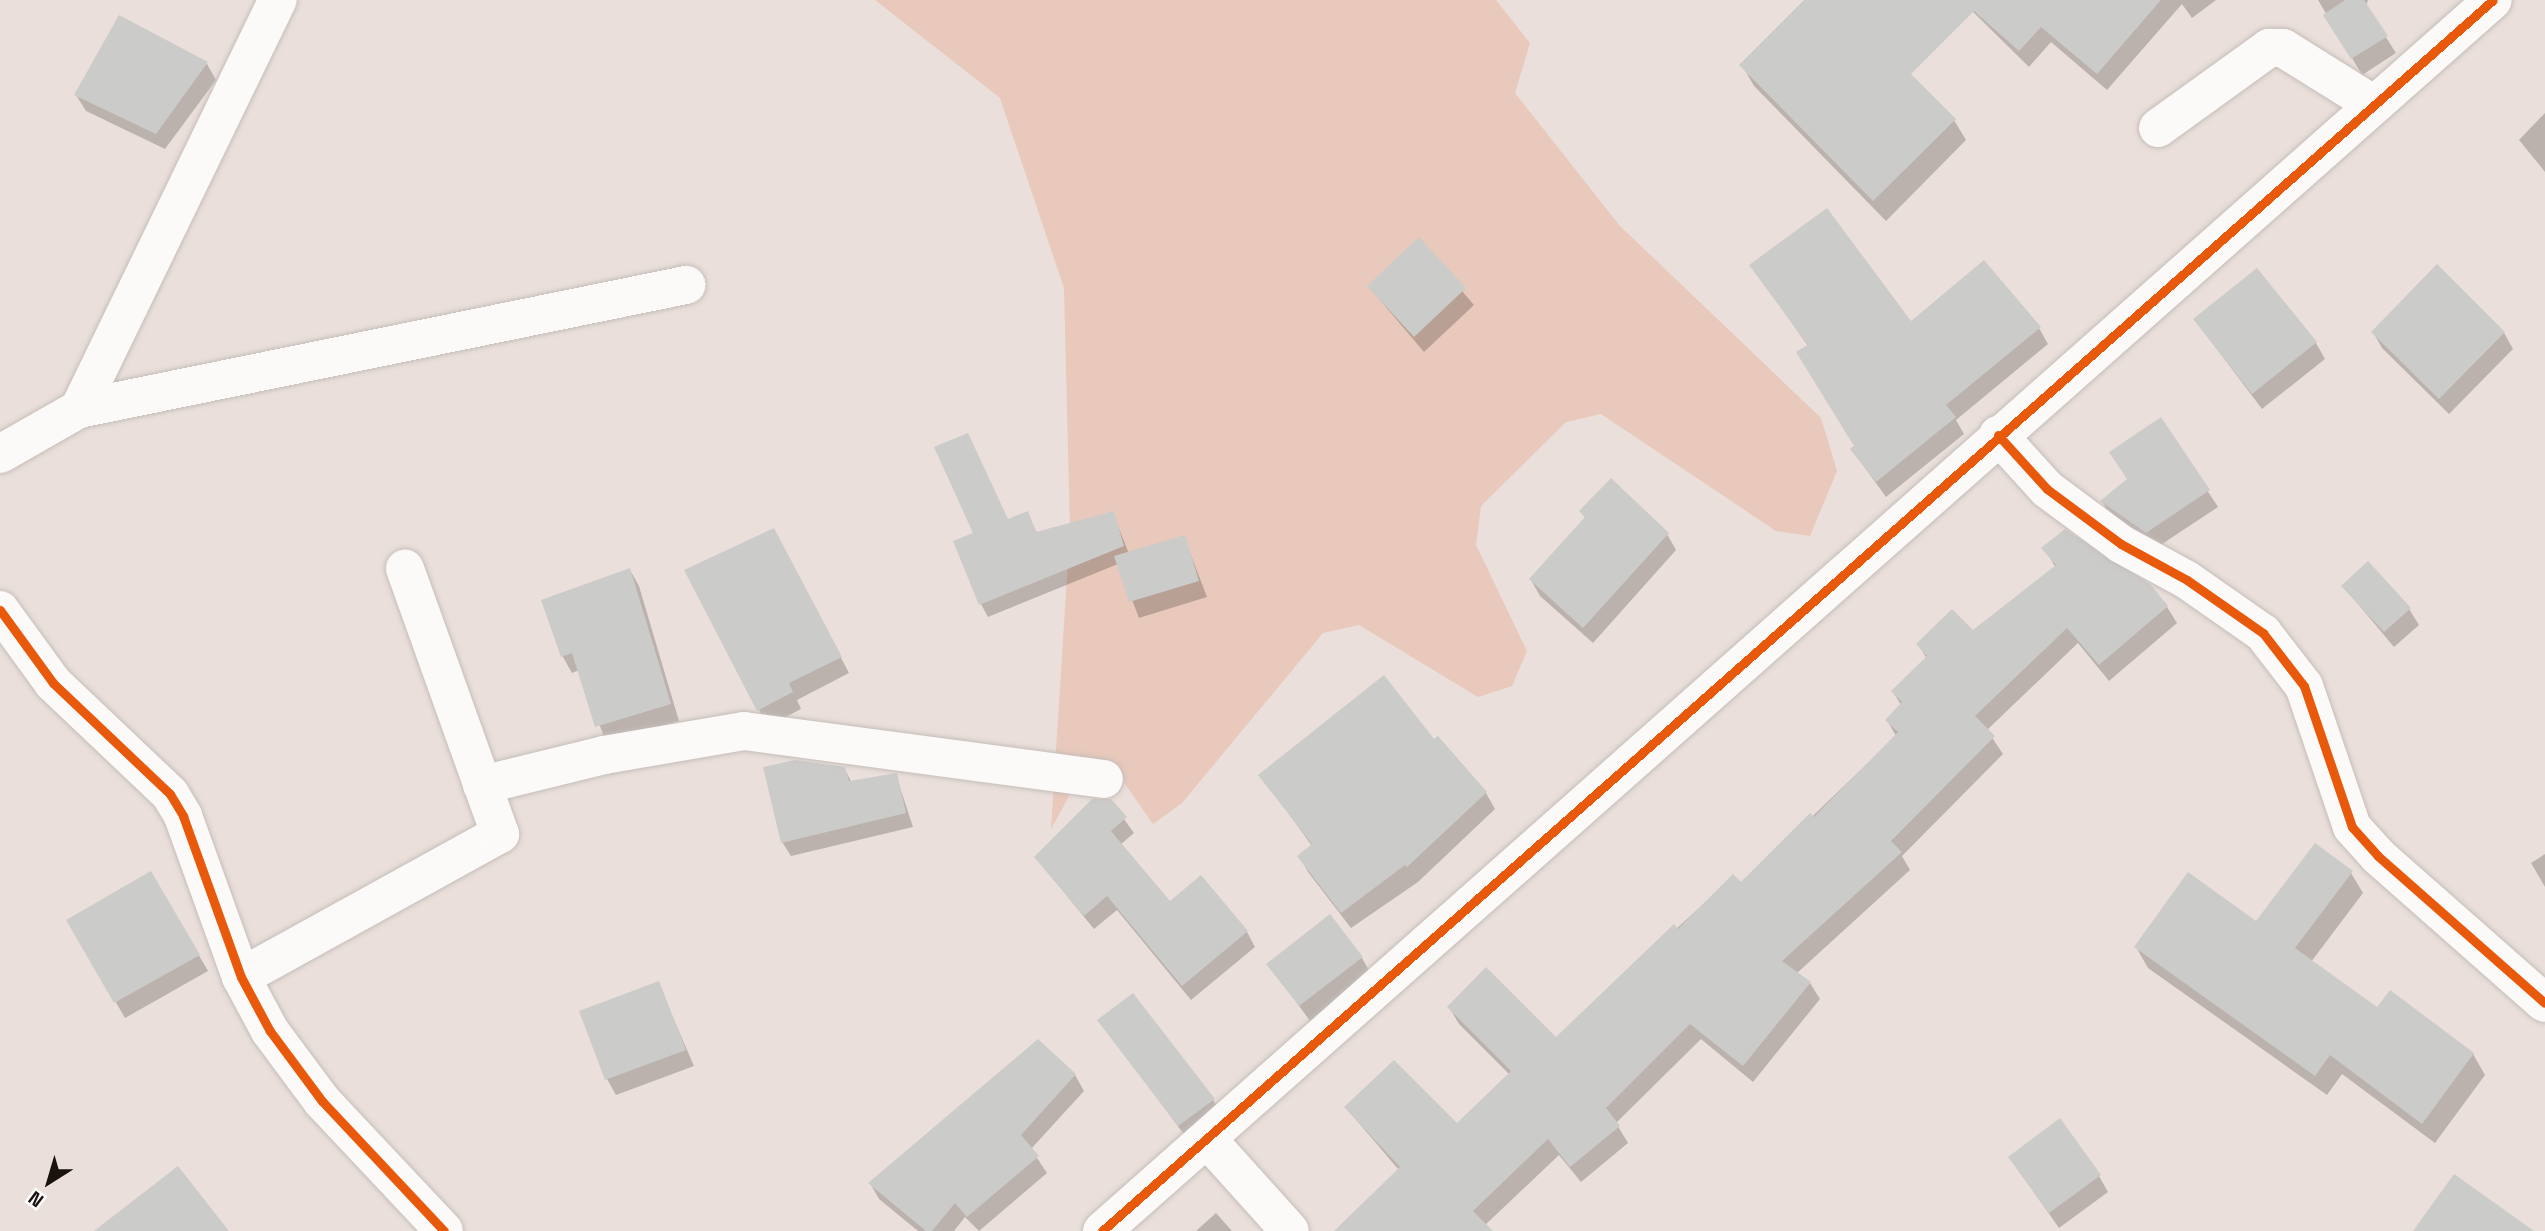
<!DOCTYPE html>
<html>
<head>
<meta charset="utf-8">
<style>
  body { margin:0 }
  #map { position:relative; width:2545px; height:1231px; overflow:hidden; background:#eadfda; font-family:"Space Grotesk",sans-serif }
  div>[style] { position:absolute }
  .green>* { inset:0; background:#e8c9bb }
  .shadow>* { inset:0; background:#0003 }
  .building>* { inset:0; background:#cbcbc9 }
  .roads { filter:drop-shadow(0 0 2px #c5bdb9) drop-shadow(0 0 2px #c5bdb9) }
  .minor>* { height:38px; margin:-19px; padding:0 19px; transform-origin:19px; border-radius:19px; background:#fcfaf9 }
  .cycleway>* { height:9px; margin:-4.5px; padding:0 4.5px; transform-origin:4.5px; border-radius:4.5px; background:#e8590c }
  span { translate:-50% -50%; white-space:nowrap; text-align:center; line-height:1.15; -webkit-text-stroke:6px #fff; paint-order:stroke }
  .north { position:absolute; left:14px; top:1147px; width:70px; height:70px; -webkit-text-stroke:5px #fff; paint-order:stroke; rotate:217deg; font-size:19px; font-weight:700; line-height:28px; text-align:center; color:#19120f }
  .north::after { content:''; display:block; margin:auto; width:24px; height:32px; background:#19120f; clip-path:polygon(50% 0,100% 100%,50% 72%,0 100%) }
</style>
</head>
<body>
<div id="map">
  <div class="green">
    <div style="clip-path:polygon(875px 0,1496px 0,1530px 43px,1515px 93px,1620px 226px,1821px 418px,1837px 471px,1810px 536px,1776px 531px,1601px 414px,1566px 422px,1481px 506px,1476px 545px,1527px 651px,1512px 686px,1478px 697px,1359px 625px,1323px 633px,1182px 803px,1153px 824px,1120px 777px,1079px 778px,1051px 829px,1070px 530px,1064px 288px,1000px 98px)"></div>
  </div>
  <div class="shadow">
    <div style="clip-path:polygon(1807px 0,1874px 0,1896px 61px,1954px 120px,1966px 140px,1886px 221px,1754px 86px,1742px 65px)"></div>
    <div style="clip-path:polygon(1961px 0,2216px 0,2192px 18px,2182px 4px,2107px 90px,2051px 42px,2029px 67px)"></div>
    <div style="clip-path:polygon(2318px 0,2368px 0,2366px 6px,2396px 53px,2362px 75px)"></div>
    <div style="clip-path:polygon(207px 64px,216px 80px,165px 149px,86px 111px,76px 95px)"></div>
    <div style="clip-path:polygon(2545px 113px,2545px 172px,2519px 140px)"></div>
    <div style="clip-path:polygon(1418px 240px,1474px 305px,1424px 352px,1369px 287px)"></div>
    <div style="clip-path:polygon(1751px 265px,1910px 324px,2039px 328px,2048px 344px,1956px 420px,1964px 434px,1886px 497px,1852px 450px,1856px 447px,1808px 346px)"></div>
    <div style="clip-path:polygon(2195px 320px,2316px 343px,2325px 359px,2262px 409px)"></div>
    <div style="clip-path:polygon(2373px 332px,2504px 333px,2513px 349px,2449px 414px,2382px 348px)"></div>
    <div style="clip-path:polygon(2161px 420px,2218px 507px,2156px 548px,2111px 517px,2102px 501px,2128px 480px)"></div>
    <div style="clip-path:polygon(968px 435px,1008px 521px,1027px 513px,1037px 533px,1113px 513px,1129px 554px,1184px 537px,1207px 597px,1139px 618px,1118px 564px,988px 617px,981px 604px)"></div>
    <div style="clip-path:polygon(1581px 512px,1667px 534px,1676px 550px,1593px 643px,1540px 596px,1531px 580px,1586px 519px)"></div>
    <div style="clip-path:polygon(782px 546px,849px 673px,797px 700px,801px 709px,768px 726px,759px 710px)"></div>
    <div style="clip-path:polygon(2044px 548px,2167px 607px,2177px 623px,2109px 681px,2078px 643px,1987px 730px,2003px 754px,1902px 856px,1910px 870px,1797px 973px,1810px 983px,1820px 999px,1753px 1082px,1701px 1039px,1616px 1123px,1628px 1143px,1581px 1182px,1559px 1155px,1483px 1227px,1486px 1231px,1348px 1231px,1399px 1170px,1346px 1108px,1457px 1126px,1510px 1075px,1459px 1024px,1449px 1007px,1556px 1039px,1733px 877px,1741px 885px,1896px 736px,1887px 720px,1901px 705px,1893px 692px,1927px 659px,1918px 644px,1973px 632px,2056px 568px)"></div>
    <div style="clip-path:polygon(630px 570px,639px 586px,679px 721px,606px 742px,579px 670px,572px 673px,563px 657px,543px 601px)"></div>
    <div style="clip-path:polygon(2343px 586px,2409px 609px,2419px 625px,2394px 647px)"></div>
    <div style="clip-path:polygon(1434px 742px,1486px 793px,1495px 809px,1418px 882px,1351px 928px,1308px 872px,1299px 856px,1312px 846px,1261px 775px)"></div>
    <div style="clip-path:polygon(844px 768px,852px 783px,896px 775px,913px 827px,791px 856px,782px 842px)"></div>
    <div style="clip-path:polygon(1111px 801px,1134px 833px,1120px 845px,1170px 903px,1247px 932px,1255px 947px,1191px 1000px,1117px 910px,1094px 929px,1036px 858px)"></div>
    <div style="clip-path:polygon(2545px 854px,2545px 887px,2531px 863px)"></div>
    <div style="clip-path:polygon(151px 873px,208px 971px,125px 1018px,69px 921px)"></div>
    <div style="clip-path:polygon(2351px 873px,2363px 893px,2311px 962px,2378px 1009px,2390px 993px,2473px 1054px,2485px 1075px,2435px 1143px,2342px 1074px,2327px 1095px,2148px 968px,2136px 947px,2257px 923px)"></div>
    <div style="clip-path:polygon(1362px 958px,1371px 974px,1310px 1021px,1269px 964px)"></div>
    <div style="clip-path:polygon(658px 983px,694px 1066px,616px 1095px,607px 1079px)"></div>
    <div style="clip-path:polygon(1099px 1020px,1213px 1100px,1223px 1116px,1189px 1141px)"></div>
    <div style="clip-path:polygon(1075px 1075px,1084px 1091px,1031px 1149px,1047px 1173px,979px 1231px,965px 1217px,954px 1231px,918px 1231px,879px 1199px,870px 1183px)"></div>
    <div style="clip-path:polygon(2010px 1158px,2099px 1176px,2108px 1192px,2059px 1228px)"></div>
    <div style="clip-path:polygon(1216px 1213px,1232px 1231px,1196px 1231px)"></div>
  </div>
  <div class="building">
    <div style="clip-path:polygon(1804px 0,2161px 0,2097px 74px,2041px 27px,2019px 51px,1974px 11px,1911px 74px,1956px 119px,1873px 201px,1739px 65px)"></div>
    <div style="clip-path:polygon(2345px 0,2364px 0,2388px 36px,2351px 59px,2323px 15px)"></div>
    <div style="clip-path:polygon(119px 15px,208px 62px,156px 134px,74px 95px)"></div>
    <div style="clip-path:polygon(1827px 208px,1911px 321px,1984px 260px,2041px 327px,1946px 405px,1956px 417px,1876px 482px,1850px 449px,1854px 446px,1796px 352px,1808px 345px,1749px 265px)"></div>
    <div style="clip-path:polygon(1419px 237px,1466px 288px,1414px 337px,1367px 286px)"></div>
    <div style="clip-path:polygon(2437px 264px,2505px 332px,2439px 399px,2371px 332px)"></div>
    <div style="clip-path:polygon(2257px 268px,2317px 342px,2252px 394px,2193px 319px)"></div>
    <div style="clip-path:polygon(2161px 417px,2210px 490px,2146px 533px,2100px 501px,2127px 479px,2109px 452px)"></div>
    <div style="clip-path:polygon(968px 433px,1008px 519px,1028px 511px,1036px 532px,1114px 511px,1124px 546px,979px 605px,953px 541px,973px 533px,934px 447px)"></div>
    <div style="clip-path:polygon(1611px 478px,1669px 533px,1583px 628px,1529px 579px,1585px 517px,1579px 511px)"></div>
    <div style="clip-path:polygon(774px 528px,842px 657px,789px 683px,793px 692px,757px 711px,684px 570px)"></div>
    <div style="clip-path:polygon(2065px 529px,2151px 585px,2168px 606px,2099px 665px,2067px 628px,1975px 716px,1995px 736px,1891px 841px,1902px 852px,1782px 961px,1811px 982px,1743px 1066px,1690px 1024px,1606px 1108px,1620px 1126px,1570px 1167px,1548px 1139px,1473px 1211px,1493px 1231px,1334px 1231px,1400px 1167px,1344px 1107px,1394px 1060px,1457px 1123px,1511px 1071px,1447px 1007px,1486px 967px,1556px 1037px,1674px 924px,1678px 929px,1733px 874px,1741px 882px,1810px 813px,1814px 817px,1898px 732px,1885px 720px,1902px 702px,1891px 691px,1927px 656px,1916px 644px,1952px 609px,1973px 630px,2056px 565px,2041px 548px)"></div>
    <div style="clip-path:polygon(1185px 535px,1199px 581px,1129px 602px,1114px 556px)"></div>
    <div style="clip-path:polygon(2368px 561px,2411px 608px,2384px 632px,2341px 586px)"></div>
    <div style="clip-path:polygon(630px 568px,671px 704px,595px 727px,572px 653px,561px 657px,541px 600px)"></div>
    <div style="clip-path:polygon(1384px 675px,1434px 739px,1438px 736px,1487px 792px,1407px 867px,1405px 865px,1341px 913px,1297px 856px,1312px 844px,1258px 775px)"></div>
    <div style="clip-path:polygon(795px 760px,845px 767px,849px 781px,897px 773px,906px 813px,781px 843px,763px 767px)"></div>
    <div style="clip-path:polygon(1092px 799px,1111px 799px,1127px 817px,1111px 831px,1170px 901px,1201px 875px,1248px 931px,1182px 986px,1107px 896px,1084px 916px,1034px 857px)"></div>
    <div style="clip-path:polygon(2315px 843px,2353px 871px,2295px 948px,2377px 1007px,2390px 990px,2474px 1053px,2422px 1124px,2330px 1055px,2315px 1076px,2134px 947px,2188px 872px,2256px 921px)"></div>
    <div style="clip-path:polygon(151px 871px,200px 955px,114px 1003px,66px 920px)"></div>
    <div style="clip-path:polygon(1330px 914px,1363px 957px,1299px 1006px,1266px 964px)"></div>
    <div style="clip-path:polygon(659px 981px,686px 1050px,605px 1080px,579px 1011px)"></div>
    <div style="clip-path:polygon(1133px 993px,1215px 1099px,1178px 1126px,1097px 1020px)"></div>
    <div style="clip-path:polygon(1038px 1039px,1076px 1074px,1021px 1135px,1039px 1156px,967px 1217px,955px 1203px,932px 1231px,926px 1231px,868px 1183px)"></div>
    <div style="clip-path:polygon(2060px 1118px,2101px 1175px,2049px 1213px,2008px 1157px)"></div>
    <div style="clip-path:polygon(178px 1166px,229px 1231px,94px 1231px)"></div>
    <div style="clip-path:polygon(2454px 1174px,2534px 1231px,2413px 1231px)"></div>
  </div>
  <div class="roads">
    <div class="minor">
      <div style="left:2158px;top:128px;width:137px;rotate:-35.8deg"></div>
      <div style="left:2269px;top:48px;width:14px"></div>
      <div style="left:2283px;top:48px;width:106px;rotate:31.9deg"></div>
      <div style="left:79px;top:409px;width:455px;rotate:-64.1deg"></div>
      <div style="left:1998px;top:435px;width:73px;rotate:47.8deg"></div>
      <div style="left:2047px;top:489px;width:92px;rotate:36.6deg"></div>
      <div style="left:2121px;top:544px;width:75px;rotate:28.6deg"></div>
      <div style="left:2187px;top:580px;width:93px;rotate:34.9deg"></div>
      <div style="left:2263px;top:633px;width:67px;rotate:52.3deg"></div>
      <div style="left:2304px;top:686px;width:149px;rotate:71.2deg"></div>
      <div style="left:2352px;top:827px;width:39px;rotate:48deg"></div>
      <div style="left:2378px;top:856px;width:222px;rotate:41.4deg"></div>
      <div style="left:0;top:454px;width:91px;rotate:-29.7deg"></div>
      <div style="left:79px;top:409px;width:620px;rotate:-11.55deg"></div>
      <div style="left:0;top:610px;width:90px;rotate:54deg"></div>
      <div style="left:53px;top:683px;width:161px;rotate:43.5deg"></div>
      <div style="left:170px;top:794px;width:26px;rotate:59deg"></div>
      <div style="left:183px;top:816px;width:171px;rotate:70.2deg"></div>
      <div style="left:241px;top:977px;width:61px;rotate:61.8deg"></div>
      <div style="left:270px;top:1031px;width:87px;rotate:53.4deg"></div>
      <div style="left:322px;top:1101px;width:178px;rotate:46.8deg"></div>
      <div style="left:482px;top:785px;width:126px;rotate:-13.8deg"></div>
      <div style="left:604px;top:755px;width:142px;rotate:-9.7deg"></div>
      <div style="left:744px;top:731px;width:363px;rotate:7.6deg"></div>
      <div style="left:241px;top:977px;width:296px;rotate:-28.9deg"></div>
      <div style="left:500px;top:834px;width:282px;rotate:-109.7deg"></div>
      <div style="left:1208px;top:1140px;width:122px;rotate:48deg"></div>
      <div style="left:1102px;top:1231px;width:1857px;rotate:-41.51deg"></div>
    </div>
  </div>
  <div class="cycleway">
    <div style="left:1998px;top:435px;width:73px;rotate:47.8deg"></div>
    <div style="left:2047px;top:489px;width:92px;rotate:36.6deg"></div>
    <div style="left:2121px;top:544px;width:75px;rotate:28.6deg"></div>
    <div style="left:2187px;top:580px;width:93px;rotate:34.9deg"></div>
    <div style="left:2263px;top:633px;width:67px;rotate:52.3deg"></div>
    <div style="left:2304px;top:686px;width:149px;rotate:71.2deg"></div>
    <div style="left:2352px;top:827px;width:39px;rotate:48deg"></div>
    <div style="left:2378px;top:856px;width:222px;rotate:41.4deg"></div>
    <div style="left:0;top:610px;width:90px;rotate:54deg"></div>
    <div style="left:53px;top:683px;width:161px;rotate:43.5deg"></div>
    <div style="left:170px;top:794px;width:26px;rotate:59deg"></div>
    <div style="left:183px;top:816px;width:171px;rotate:70.2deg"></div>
    <div style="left:241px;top:977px;width:61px;rotate:61.8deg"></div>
    <div style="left:270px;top:1031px;width:87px;rotate:53.4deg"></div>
    <div style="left:322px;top:1101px;width:178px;rotate:46.8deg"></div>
    <div style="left:1102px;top:1231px;width:1857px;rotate:-41.51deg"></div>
  </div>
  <div class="north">N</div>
</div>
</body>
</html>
